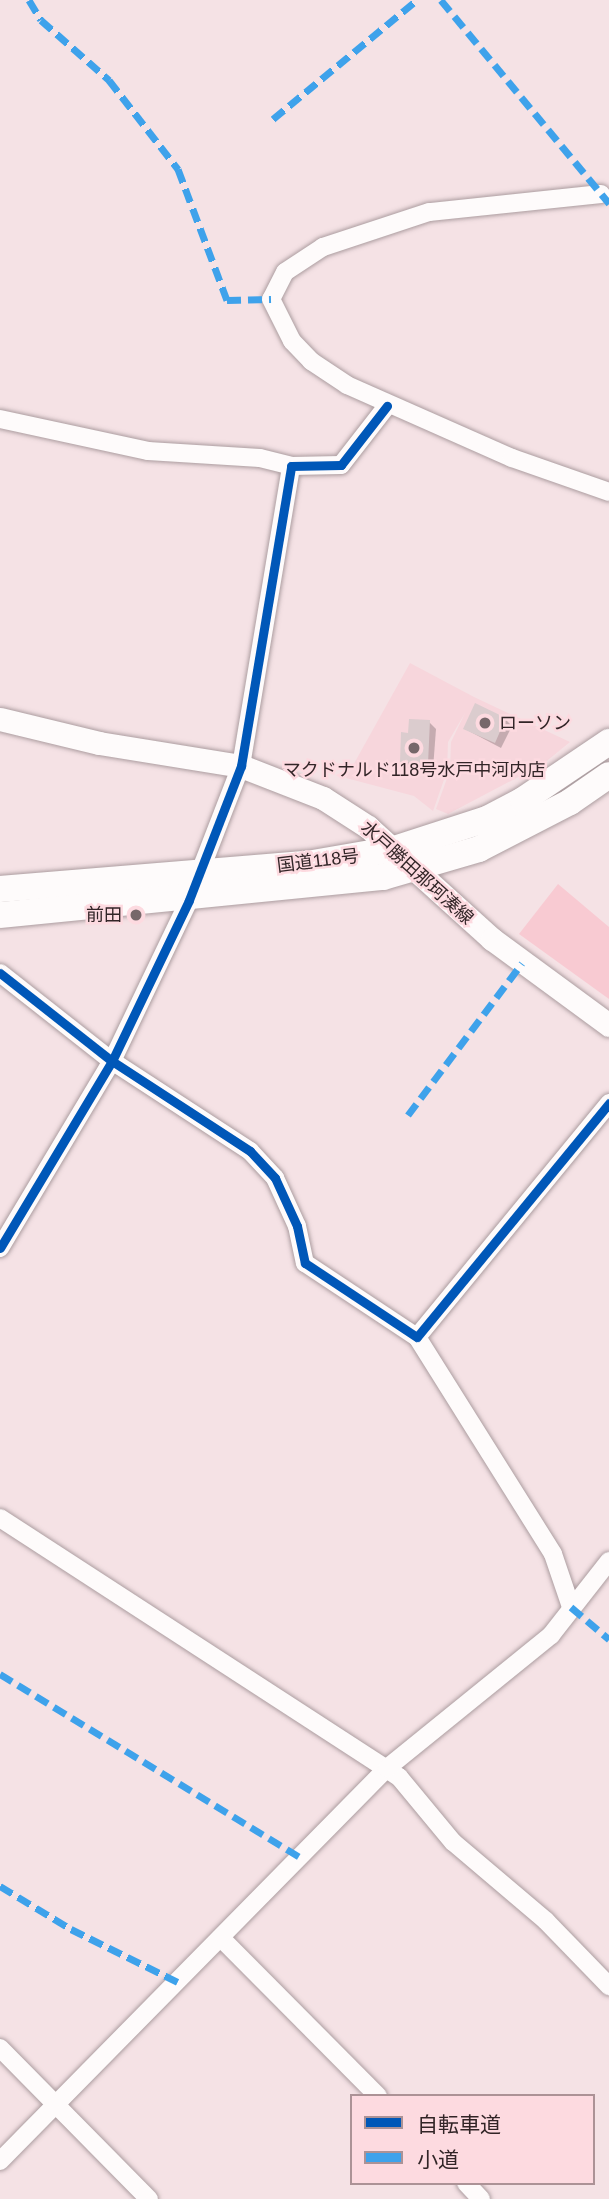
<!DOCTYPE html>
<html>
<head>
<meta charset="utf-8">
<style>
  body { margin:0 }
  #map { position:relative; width:609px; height:2199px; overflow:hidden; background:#f5e2e5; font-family:Helvetica,"Noto Sans JP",sans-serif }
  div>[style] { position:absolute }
  .built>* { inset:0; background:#f7d6dc }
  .green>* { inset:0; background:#f8cad2 }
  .shadow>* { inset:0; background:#0003 }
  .building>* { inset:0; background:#dbccce }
  .roads { filter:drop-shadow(0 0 2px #ac9da0) drop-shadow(0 0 2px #ac9da0) }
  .minor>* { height:18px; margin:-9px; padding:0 9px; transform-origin:9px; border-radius:9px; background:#fefbfb }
  .major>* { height:23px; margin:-11.5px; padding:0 11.5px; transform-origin:11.5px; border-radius:11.5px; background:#fefbfb }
  .highway>* { height:26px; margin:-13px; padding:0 13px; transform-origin:13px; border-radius:13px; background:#fefbfb }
  .quiet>* { height:7px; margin-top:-3.5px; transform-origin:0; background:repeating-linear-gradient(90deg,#3ea2eb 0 14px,transparent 0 21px) }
  .cycleway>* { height:9px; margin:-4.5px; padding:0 4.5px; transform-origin:4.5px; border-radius:4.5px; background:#0057b8 }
  .dots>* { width:19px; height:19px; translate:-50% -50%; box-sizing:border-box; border:4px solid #fddae0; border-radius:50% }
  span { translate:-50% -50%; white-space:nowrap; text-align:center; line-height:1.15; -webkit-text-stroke:5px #fddae0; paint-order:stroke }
  .poi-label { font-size:18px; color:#322527 }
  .left { translate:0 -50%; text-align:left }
  .right { translate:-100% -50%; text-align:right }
  .street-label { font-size:18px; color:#322527 }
  .legend { position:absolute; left:350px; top:2094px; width:245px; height:91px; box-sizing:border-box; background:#fddae0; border:2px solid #ac9296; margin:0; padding:9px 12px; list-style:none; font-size:21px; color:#322527 }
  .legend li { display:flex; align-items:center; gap:14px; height:35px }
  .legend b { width:35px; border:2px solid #ac9296 }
</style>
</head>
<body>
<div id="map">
  <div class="built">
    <div style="clip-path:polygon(410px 663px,474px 697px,570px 742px,543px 764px,448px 814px,436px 809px,450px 770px,451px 742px,465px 713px,448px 742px,447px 771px,433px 811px,414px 796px,346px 778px)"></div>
  </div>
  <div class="green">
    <div style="clip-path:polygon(558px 884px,609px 927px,609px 999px,519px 934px)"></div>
  </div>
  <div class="shadow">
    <div style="clip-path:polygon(505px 719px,512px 726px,501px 748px,465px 729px)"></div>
    <div style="clip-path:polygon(429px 722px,436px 729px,433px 769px,408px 768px,401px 762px,410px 735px)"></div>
  </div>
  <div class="building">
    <div style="clip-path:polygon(475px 703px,506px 718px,495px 743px,463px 729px)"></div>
    <div style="clip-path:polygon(409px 719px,430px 720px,428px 764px,400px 762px,401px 732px,408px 733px)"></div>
  </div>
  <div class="roads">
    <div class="minor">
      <div style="left:601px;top:194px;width:173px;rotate:174deg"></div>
      <div style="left:429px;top:212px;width:112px;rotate:161.7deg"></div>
      <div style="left:323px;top:247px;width:45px;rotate:146.7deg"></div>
      <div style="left:285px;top:272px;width:30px;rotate:117deg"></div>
      <div style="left:271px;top:299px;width:47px;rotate:63.4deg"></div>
      <div style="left:292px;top:341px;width:28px;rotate:46deg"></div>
      <div style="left:311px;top:361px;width:43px;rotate:33.7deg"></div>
      <div style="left:347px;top:385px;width:180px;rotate:23.9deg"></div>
      <div style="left:512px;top:458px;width:103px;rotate:19.3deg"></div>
      <div style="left:0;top:419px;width:151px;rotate:12.2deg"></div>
      <div style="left:148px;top:451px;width:112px;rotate:3.6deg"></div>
      <div style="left:260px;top:458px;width:32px;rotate:14deg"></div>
      <div style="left:0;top:973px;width:142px;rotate:38.2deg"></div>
      <div style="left:112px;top:1061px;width:165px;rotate:33.1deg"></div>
      <div style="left:250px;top:1151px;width:37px;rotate:47deg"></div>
      <div style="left:275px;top:1178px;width:53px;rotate:65.4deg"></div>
      <div style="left:297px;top:1226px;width:38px;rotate:78deg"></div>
      <div style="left:305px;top:1263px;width:134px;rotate:33.5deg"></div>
      <div style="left:417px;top:1337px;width:303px;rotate:-50.6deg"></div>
      <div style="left:0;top:1248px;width:218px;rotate:-59.1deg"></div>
      <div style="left:112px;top:1061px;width:178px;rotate:-64.4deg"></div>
      <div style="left:189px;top:900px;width:144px;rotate:-68.8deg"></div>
      <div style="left:241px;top:766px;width:304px;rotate:-80.5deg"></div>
      <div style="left:291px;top:466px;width:50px;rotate:-1.1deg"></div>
      <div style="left:341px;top:465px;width:75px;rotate:-52.1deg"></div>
      <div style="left:417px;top:1337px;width:256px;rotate:57.9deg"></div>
      <div style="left:553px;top:1554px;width:56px;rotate:71.2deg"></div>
      <div style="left:0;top:1518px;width:476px;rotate:33deg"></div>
      <div style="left:399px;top:1777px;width:85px;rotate:50.3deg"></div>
      <div style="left:453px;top:1842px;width:122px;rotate:40.3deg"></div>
      <div style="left:546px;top:1921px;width:91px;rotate:45.9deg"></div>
      <div style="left:221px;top:1938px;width:223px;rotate:45.2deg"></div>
      <div style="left:0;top:2048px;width:212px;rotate:45.4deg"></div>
      <div style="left:0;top:2161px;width:552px;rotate:-45.44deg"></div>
      <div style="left:387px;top:1768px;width:211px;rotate:-39deg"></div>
      <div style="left:551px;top:1635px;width:94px;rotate:-51.9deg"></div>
      <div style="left:466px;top:2183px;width:22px;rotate:47deg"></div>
    </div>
    <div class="major">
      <div style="left:0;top:719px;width:102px;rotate:13.6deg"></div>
      <div style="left:99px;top:743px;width:144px;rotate:9.2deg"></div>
      <div style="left:241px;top:766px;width:88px;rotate:21.3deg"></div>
      <div style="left:323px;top:798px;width:54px;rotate:32.8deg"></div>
      <div style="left:368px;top:827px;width:167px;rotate:42.1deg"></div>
      <div style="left:492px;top:939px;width:145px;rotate:36.3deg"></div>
    </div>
    <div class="highway">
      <div style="left:0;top:889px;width:308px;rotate:-4.7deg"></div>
      <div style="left:307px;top:864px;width:88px;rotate:-9.8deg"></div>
      <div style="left:394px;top:849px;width:98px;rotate:-17.9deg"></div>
      <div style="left:487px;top:819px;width:41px;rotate:-27.8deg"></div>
      <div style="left:523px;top:800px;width:104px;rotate:-34deg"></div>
      <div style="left:0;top:915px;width:385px;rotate:-5.7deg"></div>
      <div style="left:383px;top:877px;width:100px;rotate:-16.3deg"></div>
      <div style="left:479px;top:849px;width:102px;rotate:-27.3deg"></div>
      <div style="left:570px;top:802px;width:47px;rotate:-34.7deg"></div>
    </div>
  </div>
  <div class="quiet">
    <div style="left:29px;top:0;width:23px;rotate:59deg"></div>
    <div style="left:41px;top:20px;width:91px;rotate:41.4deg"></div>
    <div style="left:109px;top:80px;width:113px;rotate:52.2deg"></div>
    <div style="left:178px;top:169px;width:140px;rotate:69.5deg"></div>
    <div style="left:227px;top:300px;width:44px;rotate:-1.3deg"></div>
    <div style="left:441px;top:0;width:264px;rotate:50.4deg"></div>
    <div style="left:273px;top:119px;width:187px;rotate:-39.6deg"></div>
    <div style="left:408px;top:1115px;width:190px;rotate:-53.1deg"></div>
    <div style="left:571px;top:1607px;width:50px;rotate:40.1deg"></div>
    <div style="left:0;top:1674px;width:351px;rotate:31.4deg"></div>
    <div style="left:0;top:1886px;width:83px;rotate:31.2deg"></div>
    <div style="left:71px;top:1929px;width:119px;rotate:26.4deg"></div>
  </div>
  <div class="cycleway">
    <div style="left:0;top:973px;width:142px;rotate:38.2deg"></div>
    <div style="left:112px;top:1061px;width:165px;rotate:33.1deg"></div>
    <div style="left:250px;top:1151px;width:37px;rotate:47deg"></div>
    <div style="left:275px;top:1178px;width:53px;rotate:65.4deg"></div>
    <div style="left:297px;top:1226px;width:38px;rotate:78deg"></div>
    <div style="left:305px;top:1263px;width:134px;rotate:33.5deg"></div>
    <div style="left:417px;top:1337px;width:303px;rotate:-50.6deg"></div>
    <div style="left:0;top:1248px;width:218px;rotate:-59.1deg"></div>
    <div style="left:112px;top:1061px;width:178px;rotate:-64.4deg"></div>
    <div style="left:189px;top:900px;width:144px;rotate:-68.8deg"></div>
    <div style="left:241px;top:766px;width:304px;rotate:-80.5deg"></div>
    <div style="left:291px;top:466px;width:50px;rotate:-1.1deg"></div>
    <div style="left:341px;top:465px;width:75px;rotate:-52.1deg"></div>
  </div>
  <div class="dots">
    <div style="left:485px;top:723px;background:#76676a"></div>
    <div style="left:414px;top:748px;background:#76676a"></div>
    <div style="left:136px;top:915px;background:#76676a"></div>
  </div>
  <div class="poi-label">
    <span class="left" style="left:499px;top:723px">ローソン</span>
    <span style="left:414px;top:770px">マクドナルド118号水戸中河内店</span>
    <span class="right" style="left:122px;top:915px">前田</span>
  </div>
  <div class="street-label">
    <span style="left:318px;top:861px;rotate:-7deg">国道118号</span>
    <span style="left:417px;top:873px;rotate:42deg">水戸勝田那珂湊線</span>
  </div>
  <ul class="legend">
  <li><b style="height:9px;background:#0057b8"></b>自転車道</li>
  <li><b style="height:9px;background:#3ea2eb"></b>小道</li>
  </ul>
</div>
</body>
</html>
